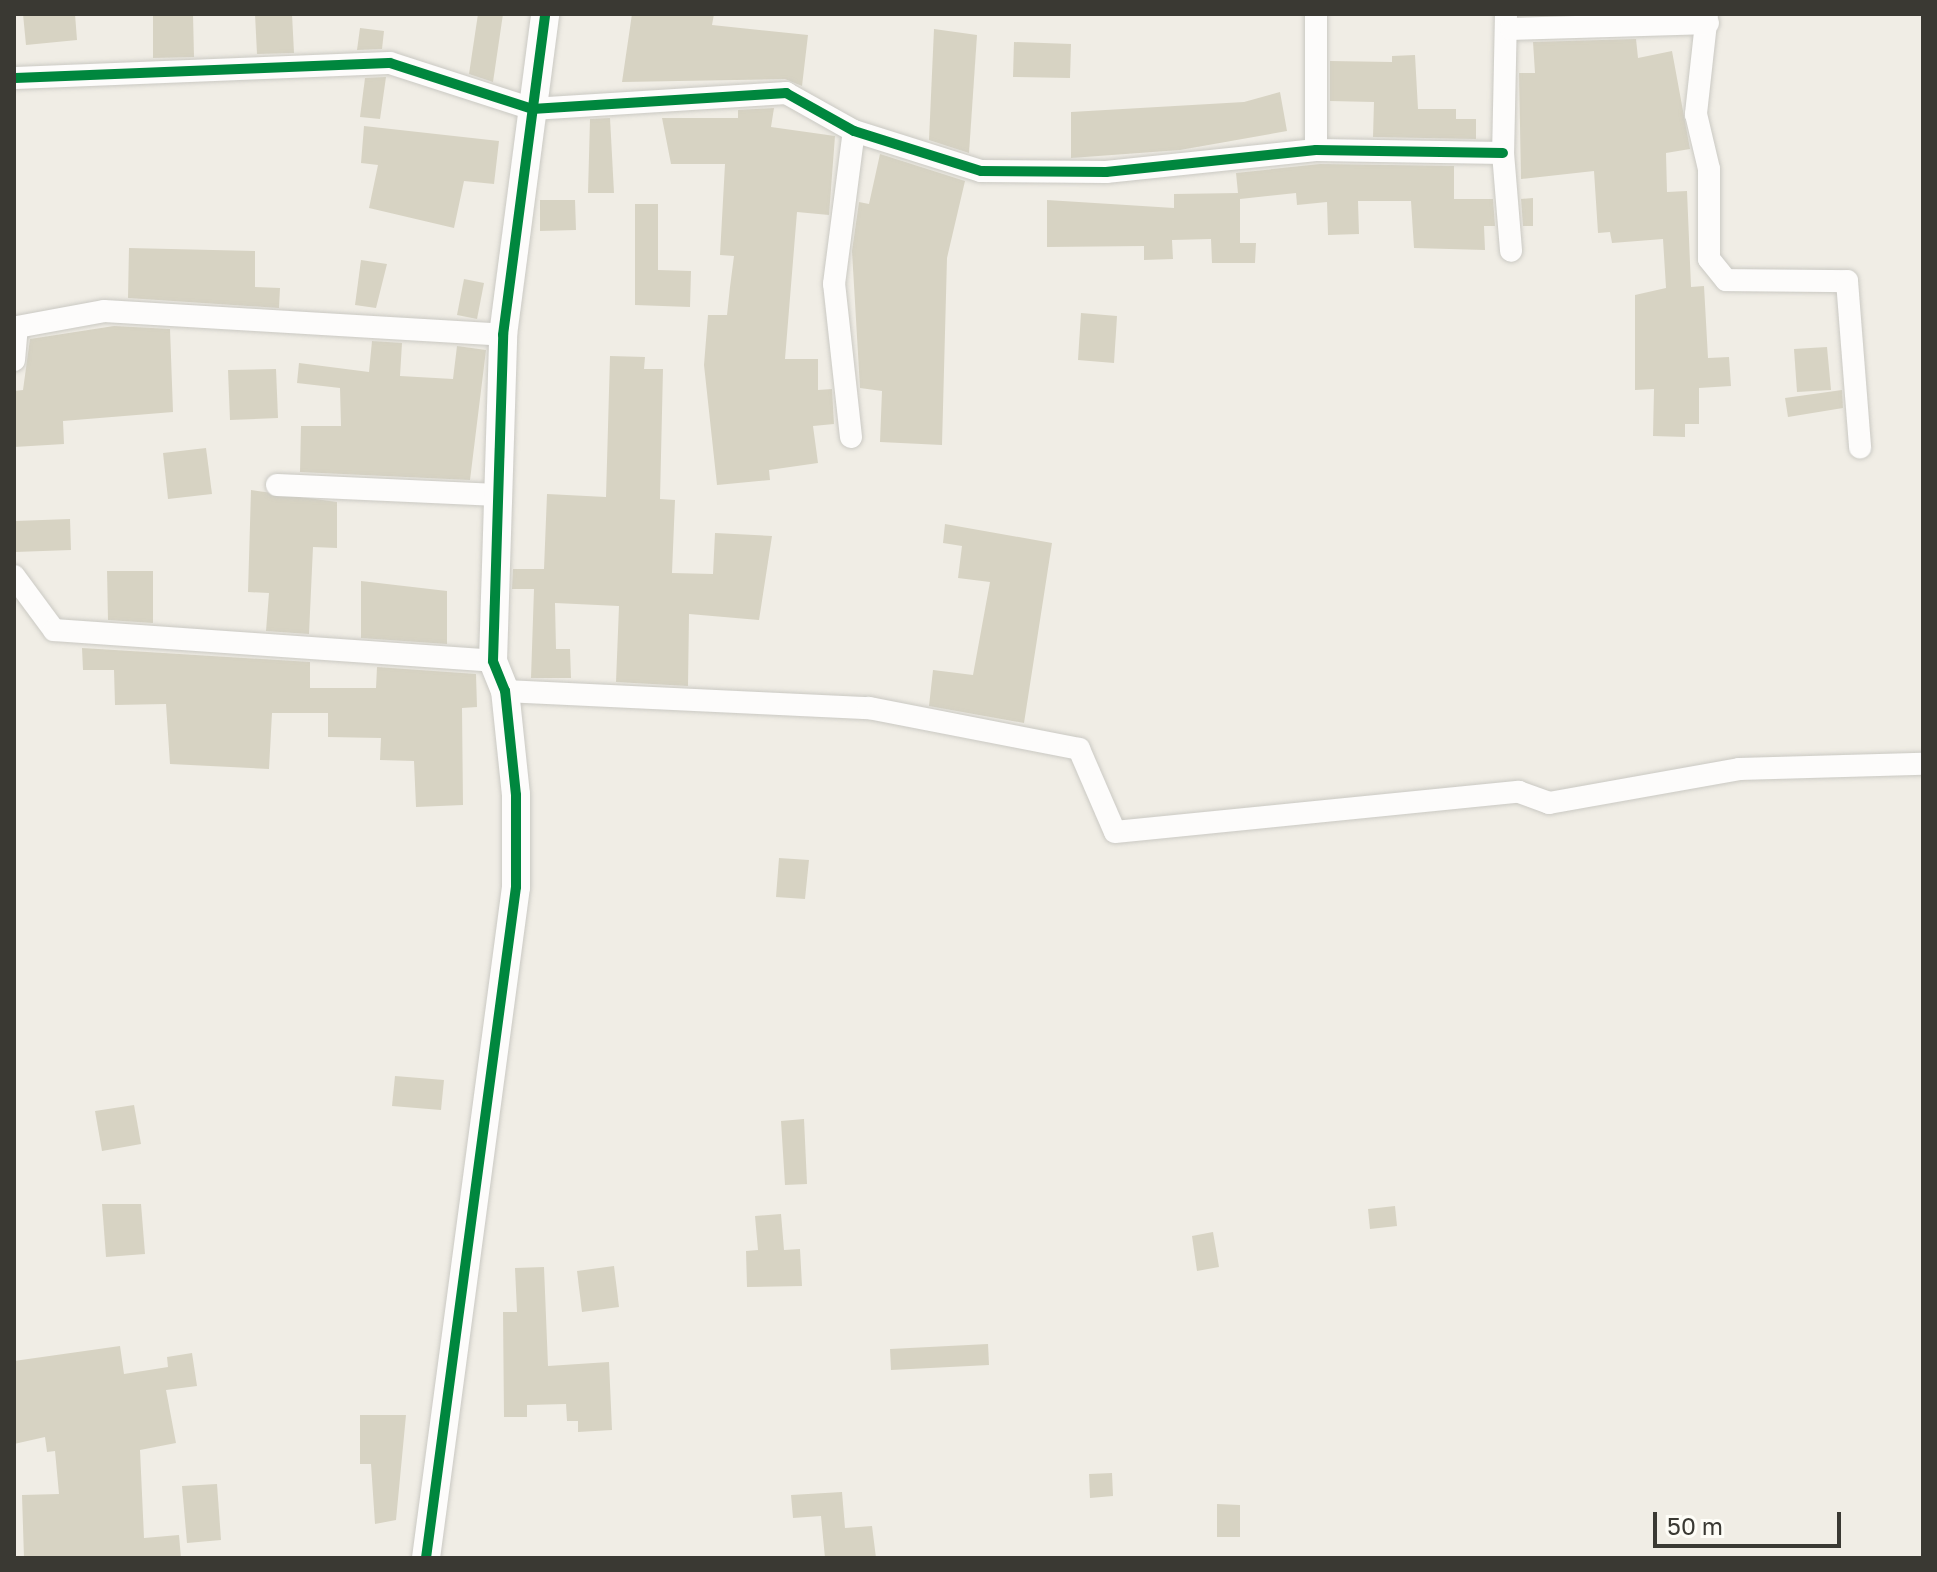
<!DOCTYPE html>
<html>
<head>
<meta charset="utf-8">
<style>
  body { margin:0 }
  #map { position:relative; width:1937px; height:1572px; overflow:hidden; background:#f0ede5; font-family:"Golos Text",sans-serif }
  div>[style] { position:absolute }
  .building>* { inset:0; background:#d7d3c3 }
  .roads { filter:drop-shadow(0 0 2px #cac9c3) drop-shadow(0 0 2px #cac9c3) }
  .minor>* { height:22px; margin:-11px; padding:0 11px; transform-origin:11px; border-radius:11px; background:#fdfcfb }
  .tertiary>* { height:28px; margin:-14px; padding:0 14px; transform-origin:14px; border-radius:14px; background:#fdfcfb }
  .cycleway>* { height:10px; margin:-5px; padding:0 5px; transform-origin:5px; border-radius:5px; background:#00873e }
  span { translate:-50% -50%; white-space:nowrap; text-align:center; line-height:1.15; -webkit-text-stroke:8px #fefdf7; paint-order:stroke }
  .frame { position:absolute; inset:0; border:16px solid #3a3933; pointer-events:none }
  .scale { position:absolute; left:1653px; top:1512px; width:188px; height:36px; box-sizing:border-box; border:4px solid #3a3933; border-top:0; padding-left:10px; font-size:24px; line-height:28px; white-space:nowrap; color:#3a3933; -webkit-text-stroke:6px #fefdf7; paint-order:stroke }
</style>
</head>
<body>
<div id="map">
  <div class="building">
    <div style="clip-path:polygon(23px 14px,75px 14px,77px 40px,26px 45px)"></div>
    <div style="clip-path:polygon(153px 14px,193px 14px,194px 57px,153px 58px)"></div>
    <div style="clip-path:polygon(255px 14px,292px 14px,294px 53px,257px 54px)"></div>
    <div style="clip-path:polygon(478px 14px,503px 14px,493px 82px,469px 74px)"></div>
    <div style="clip-path:polygon(632px 14px,714px 14px,712px 25px,808px 35px,802px 86px,785px 79px,622px 82px)"></div>
    <div style="clip-path:polygon(360px 28px,384px 31px,382px 49px,357px 50px)"></div>
    <div style="clip-path:polygon(934px 29px,977px 35px,969px 153px,929px 140px)"></div>
    <div style="clip-path:polygon(1636px 39px,1638px 58px,1672px 51px,1690px 149px,1666px 153px,1667px 192px,1687px 191px,1691px 287px,1704px 286px,1708px 358px,1729px 357px,1731px 386px,1699px 388px,1699px 424px,1685px 424px,1685px 437px,1653px 436px,1654px 389px,1635px 390px,1635px 295px,1666px 288px,1663px 239px,1612px 243px,1610px 232px,1598px 233px,1594px 171px,1521px 179px,1519px 73px,1535px 73px,1533px 42px)"></div>
    <div style="clip-path:polygon(1014px 42px,1071px 44px,1070px 78px,1013px 77px)"></div>
    <div style="clip-path:polygon(1415px 55px,1418px 109px,1456px 109px,1456px 119px,1476px 119px,1476px 139px,1373px 137px,1374px 102px,1330px 101px,1330px 61px,1392px 62px,1392px 56px)"></div>
    <div style="clip-path:polygon(386px 77px,380px 119px,360px 117px,365px 78px)"></div>
    <div style="clip-path:polygon(1280px 92px,1287px 131px,1180px 150px,1071px 158px,1071px 112px,1244px 102px)"></div>
    <div style="clip-path:polygon(774px 108px,771px 127px,835px 136px,829px 215px,797px 212px,785px 359px,818px 359px,818px 390px,832px 389px,834px 424px,813px 426px,818px 463px,769px 470px,770px 480px,717px 485px,704px 365px,708px 315px,727px 315px,730px 287px,734px 256px,720px 255px,725px 164px,671px 164px,662px 118px,738px 118px,738px 110px)"></div>
    <div style="clip-path:polygon(610px 118px,614px 193px,588px 193px,590px 119px)"></div>
    <div style="clip-path:polygon(364px 126px,499px 141px,494px 184px,464px 181px,454px 228px,369px 208px,378px 165px,361px 163px)"></div>
    <div style="clip-path:polygon(880px 154px,965px 181px,947px 258px,942px 445px,880px 442px,882px 391px,860px 388px,852px 251px,859px 202px,869px 204px)"></div>
    <div style="clip-path:polygon(1320px 164px,1454px 166px,1454px 199px,1493px 199px,1495px 226px,1484px 226px,1485px 250px,1414px 248px,1411px 201px,1358px 201px,1359px 234px,1328px 235px,1327px 202px,1297px 205px,1296px 193px,1240px 199px,1240px 243px,1256px 243px,1255px 263px,1212px 263px,1211px 239px,1172px 240px,1173px 259px,1144px 260px,1144px 246px,1047px 247px,1047px 200px,1174px 208px,1174px 194px,1238px 193px,1236px 173px)"></div>
    <div style="clip-path:polygon(1533px 198px,1533px 226px,1523px 226px,1521px 199px)"></div>
    <div style="clip-path:polygon(540px 200px,575px 200px,576px 230px,540px 231px)"></div>
    <div style="clip-path:polygon(635px 204px,658px 204px,658px 270px,691px 271px,690px 307px,635px 305px)"></div>
    <div style="clip-path:polygon(129px 248px,255px 251px,255px 287px,280px 288px,279px 308px,128px 298px)"></div>
    <div style="clip-path:polygon(361px 260px,387px 264px,376px 308px,355px 305px)"></div>
    <div style="clip-path:polygon(464px 279px,484px 283px,477px 319px,457px 315px)"></div>
    <div style="clip-path:polygon(1081px 313px,1117px 316px,1114px 363px,1078px 360px)"></div>
    <div style="clip-path:polygon(114px 326px,170px 329px,173px 412px,63px 421px,64px 444px,14px 447px,14px 391px,23px 390px,30px 339px)"></div>
    <div style="clip-path:polygon(372px 341px,402px 343px,400px 376px,453px 379px,457px 346px,486px 350px,470px 480px,300px 472px,301px 426px,341px 426px,340px 388px,297px 383px,299px 363px,369px 372px)"></div>
    <div style="clip-path:polygon(1827px 347px,1831px 390px,1797px 392px,1794px 349px)"></div>
    <div style="clip-path:polygon(610px 356px,645px 357px,644px 369px,663px 369px,660px 499px,675px 500px,672px 573px,713px 574px,715px 533px,772px 536px,759px 620px,689px 614px,688px 686px,616px 682px,619px 606px,555px 603px,556px 649px,570px 649px,571px 678px,531px 678px,534px 589px,512px 589px,513px 569px,544px 569px,547px 494px,606px 497px)"></div>
    <div style="clip-path:polygon(276px 369px,278px 418px,230px 420px,228px 370px)"></div>
    <div style="clip-path:polygon(1842px 390px,1843px 408px,1788px 417px,1785px 398px)"></div>
    <div style="clip-path:polygon(206px 448px,212px 494px,168px 499px,163px 453px)"></div>
    <div style="clip-path:polygon(251px 490px,337px 502px,337px 548px,313px 547px,309px 634px,266px 631px,269px 593px,248px 592px)"></div>
    <div style="clip-path:polygon(70px 519px,71px 550px,15px 552px,15px 521px)"></div>
    <div style="clip-path:polygon(945px 524px,1052px 543px,1024px 723px,929px 706px,933px 670px,973px 675px,990px 582px,958px 578px,962px 546px,943px 543px)"></div>
    <div style="clip-path:polygon(107px 571px,153px 571px,153px 623px,108px 620px)"></div>
    <div style="clip-path:polygon(361px 581px,447px 591px,447px 644px,361px 638px)"></div>
    <div style="clip-path:polygon(82px 648px,310px 662px,310px 688px,376px 688px,377px 667px,476px 674px,477px 707px,462px 708px,463px 805px,416px 807px,414px 761px,380px 760px,381px 738px,328px 737px,328px 713px,272px 713px,269px 769px,170px 764px,166px 704px,115px 705px,114px 670px,83px 670px)"></div>
    <div style="clip-path:polygon(779px 858px,809px 860px,805px 899px,776px 897px)"></div>
    <div style="clip-path:polygon(395px 1076px,444px 1080px,441px 1110px,392px 1106px)"></div>
    <div style="clip-path:polygon(134px 1105px,141px 1144px,102px 1151px,95px 1111px)"></div>
    <div style="clip-path:polygon(804px 1119px,807px 1184px,785px 1185px,781px 1121px)"></div>
    <div style="clip-path:polygon(102px 1204px,141px 1204px,145px 1254px,106px 1257px)"></div>
    <div style="clip-path:polygon(1395px 1206px,1397px 1226px,1370px 1229px,1368px 1209px)"></div>
    <div style="clip-path:polygon(781px 1214px,784px 1250px,800px 1249px,802px 1286px,747px 1287px,746px 1251px,758px 1250px,755px 1216px)"></div>
    <div style="clip-path:polygon(1213px 1232px,1219px 1267px,1197px 1271px,1192px 1236px)"></div>
    <div style="clip-path:polygon(614px 1266px,619px 1307px,582px 1312px,577px 1271px)"></div>
    <div style="clip-path:polygon(544px 1267px,548px 1366px,609px 1362px,612px 1430px,578px 1432px,578px 1421px,567px 1421px,566px 1404px,527px 1405px,527px 1417px,504px 1417px,503px 1312px,517px 1312px,515px 1268px)"></div>
    <div style="clip-path:polygon(988px 1344px,989px 1365px,891px 1370px,890px 1349px)"></div>
    <div style="clip-path:polygon(120px 1346px,124px 1374px,168px 1367px,167px 1357px,192px 1353px,197px 1386px,166px 1390px,176px 1443px,140px 1450px,144px 1538px,179px 1535px,181px 1558px,24px 1558px,22px 1495px,59px 1494px,55px 1451px,47px 1452px,45px 1437px,14px 1444px,14px 1361px)"></div>
    <div style="clip-path:polygon(360px 1415px,406px 1415px,396px 1520px,375px 1524px,371px 1464px,360px 1464px)"></div>
    <div style="clip-path:polygon(1112px 1473px,1113px 1496px,1090px 1498px,1089px 1474px)"></div>
    <div style="clip-path:polygon(217px 1484px,221px 1540px,187px 1543px,182px 1486px)"></div>
    <div style="clip-path:polygon(842px 1492px,845px 1528px,872px 1526px,876px 1558px,825px 1558px,821px 1516px,793px 1518px,791px 1495px)"></div>
    <div style="clip-path:polygon(1217px 1504px,1240px 1505px,1240px 1537px,1217px 1537px)"></div>
  </div>
  <div class="roads">
    <div class="minor">
      <div style="left:1316px;top:14px;width:136px;rotate:90deg"></div>
      <div style="left:1506px;top:14px;width:139px;rotate:91.2deg"></div>
      <div style="left:1503px;top:153px;width:98px;rotate:85.3deg"></div>
      <div style="left:1707px;top:14px;width:101px;rotate:96.3deg"></div>
      <div style="left:1696px;top:114px;width:57px;rotate:76.7deg"></div>
      <div style="left:1709px;top:169px;width:90px;rotate:90deg"></div>
      <div style="left:1709px;top:259px;width:27px;rotate:51deg"></div>
      <div style="left:1726px;top:280px;width:121px;rotate:0.5deg"></div>
      <div style="left:1847px;top:281px;width:167px;rotate:85.5deg"></div>
      <div style="left:1511px;top:29px;width:197px;rotate:-1.7deg"></div>
      <div style="left:14px;top:78px;width:376px;rotate:-2.3deg"></div>
      <div style="left:390px;top:63px;width:149px;rotate:17.9deg"></div>
      <div style="left:532px;top:109px;width:255px;rotate:-3.6deg"></div>
      <div style="left:786px;top:93px;width:78px;rotate:29.2deg"></div>
      <div style="left:854px;top:131px;width:133px;rotate:17.5deg"></div>
      <div style="left:981px;top:171px;width:125px;rotate:0.5deg"></div>
      <div style="left:1106px;top:172px;width:211px;rotate:-6deg"></div>
      <div style="left:1316px;top:150px;width:187px;rotate:0.9deg"></div>
      <div style="left:14px;top:360px;width:33px;rotate:-85deg"></div>
      <div style="left:17px;top:327px;width:88px;rotate:-10.4deg"></div>
      <div style="left:104px;top:311px;width:400px;rotate:3.4deg"></div>
      <div style="left:851px;top:437px;width:154px;rotate:-96.3deg"></div>
      <div style="left:834px;top:284px;width:154px;rotate:-82.6deg"></div>
      <div style="left:277px;top:485px;width:221px;rotate:2.6deg"></div>
      <div style="left:14px;top:576px;width:67px;rotate:53.5deg"></div>
      <div style="left:54px;top:630px;width:440px;rotate:4deg"></div>
      <div style="left:505px;top:691px;width:364px;rotate:2.7deg"></div>
      <div style="left:869px;top:708px;width:214px;rotate:11deg"></div>
      <div style="left:1079px;top:749px;width:90px;rotate:66.6deg"></div>
      <div style="left:1115px;top:832px;width:406px;rotate:-5.7deg"></div>
      <div style="left:1519px;top:792px;width:32px;rotate:20deg"></div>
      <div style="left:1549px;top:803px;width:193px;rotate:-10.1deg"></div>
      <div style="left:1739px;top:769px;width:184px;rotate:-1.6deg"></div>
    </div>
    <div class="tertiary">
      <div style="left:426px;top:1558px;width:677px;rotate:-82.36deg"></div>
      <div style="left:516px;top:887px;width:92px;rotate:-90deg"></div>
      <div style="left:516px;top:795px;width:105px;rotate:-96deg"></div>
      <div style="left:505px;top:691px;width:32px;rotate:-112deg"></div>
      <div style="left:493px;top:661px;width:326px;rotate:-88.2deg"></div>
      <div style="left:503px;top:335px;width:324px;rotate:-82.5deg"></div>
    </div>
  </div>
  <div class="cycleway">
    <div style="left:14px;top:78px;width:376px;rotate:-2.3deg"></div>
    <div style="left:390px;top:63px;width:149px;rotate:17.9deg"></div>
    <div style="left:532px;top:109px;width:255px;rotate:-3.6deg"></div>
    <div style="left:786px;top:93px;width:78px;rotate:29.2deg"></div>
    <div style="left:854px;top:131px;width:133px;rotate:17.5deg"></div>
    <div style="left:981px;top:171px;width:125px;rotate:0.5deg"></div>
    <div style="left:1106px;top:172px;width:211px;rotate:-6deg"></div>
    <div style="left:1316px;top:150px;width:187px;rotate:0.9deg"></div>
    <div style="left:426px;top:1558px;width:677px;rotate:-82.36deg"></div>
    <div style="left:516px;top:887px;width:92px;rotate:-90deg"></div>
    <div style="left:516px;top:795px;width:105px;rotate:-96deg"></div>
    <div style="left:505px;top:691px;width:32px;rotate:-112deg"></div>
    <div style="left:493px;top:661px;width:326px;rotate:-88.2deg"></div>
    <div style="left:503px;top:335px;width:324px;rotate:-82.5deg"></div>
  </div>
  <div class="frame"></div>
  <div class="scale">50 m</div>
</div>
</body>
</html>
